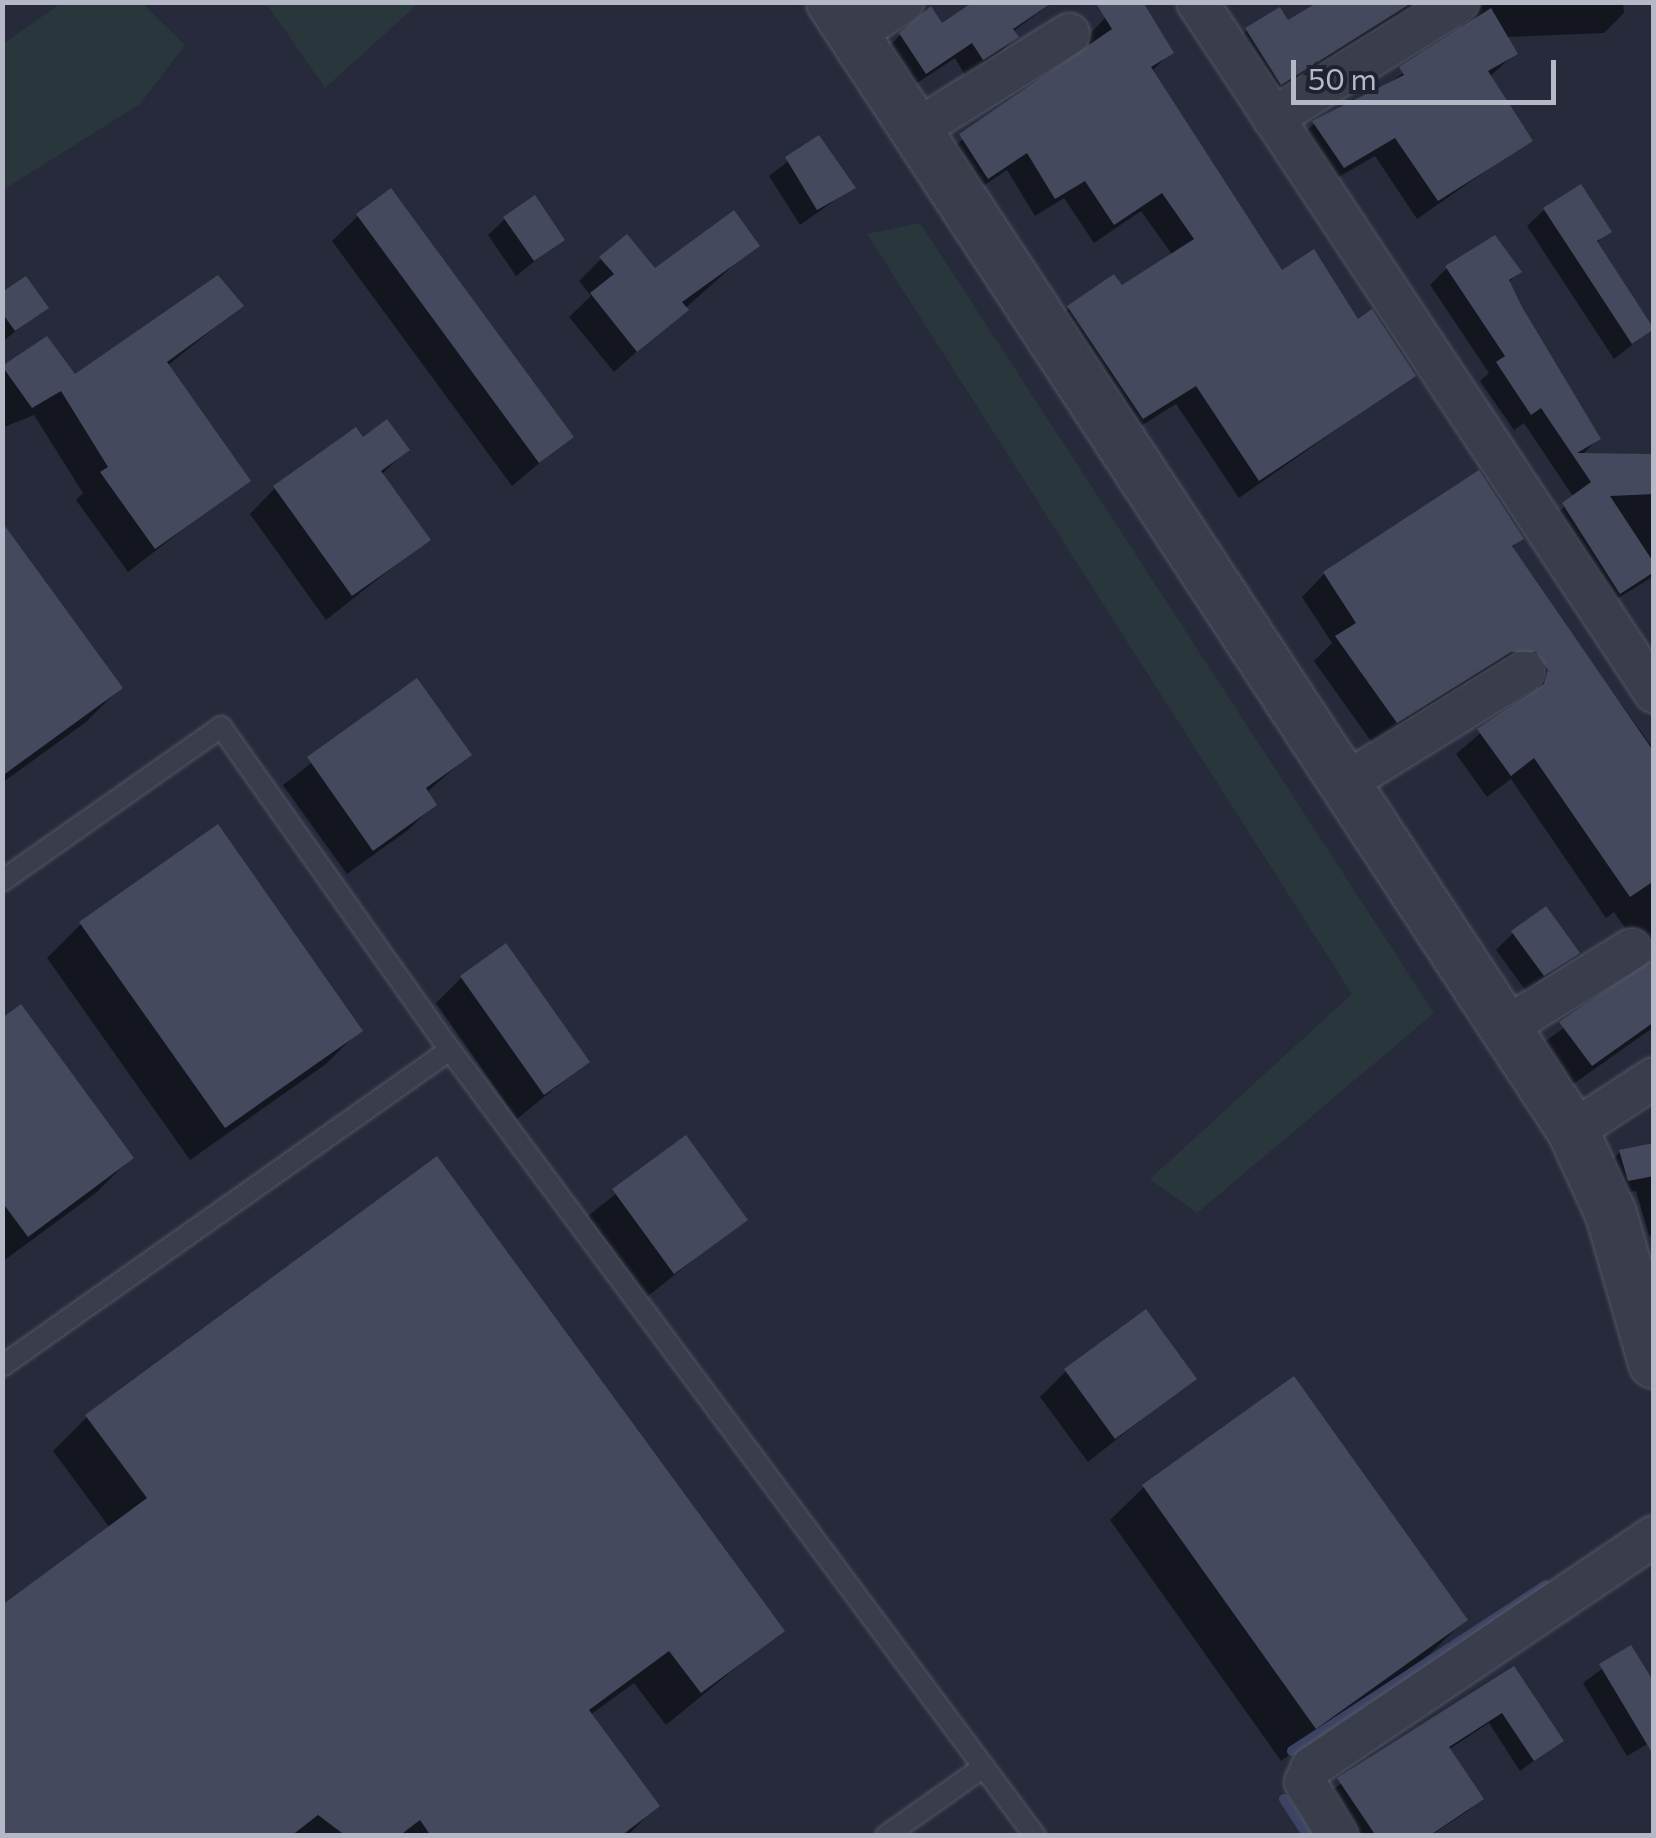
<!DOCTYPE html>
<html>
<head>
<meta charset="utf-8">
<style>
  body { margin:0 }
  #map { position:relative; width:1656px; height:1838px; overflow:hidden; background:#262a3b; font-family:Commissioner,sans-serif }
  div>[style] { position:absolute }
  .green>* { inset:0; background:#29373d }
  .shadow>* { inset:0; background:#0007 }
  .stream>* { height:10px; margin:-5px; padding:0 5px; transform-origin:5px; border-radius:5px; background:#3d4463 }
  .building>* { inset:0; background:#45495d }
  .roads { filter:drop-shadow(0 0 2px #545867) drop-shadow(0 0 2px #545867) }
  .service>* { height:20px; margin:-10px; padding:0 10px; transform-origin:10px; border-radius:10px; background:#393d4c }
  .minor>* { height:40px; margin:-20px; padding:0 20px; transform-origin:20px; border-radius:20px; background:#393d4c }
  .tertiary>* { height:50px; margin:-25px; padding:0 25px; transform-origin:25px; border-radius:25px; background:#393d4c }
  span { translate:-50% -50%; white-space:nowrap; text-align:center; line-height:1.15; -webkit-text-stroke:9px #1e2231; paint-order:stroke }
  .frame { position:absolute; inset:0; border:5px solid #b5b8c7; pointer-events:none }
  .scale { position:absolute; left:1291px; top:60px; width:265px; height:45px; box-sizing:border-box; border:5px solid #b5b8c7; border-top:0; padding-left:12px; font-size:30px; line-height:35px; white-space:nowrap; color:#b5b8c7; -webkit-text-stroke:8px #1e2231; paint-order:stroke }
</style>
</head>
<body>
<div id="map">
  <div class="green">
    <div style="clip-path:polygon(61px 3px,142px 3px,185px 45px,140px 104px,3px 190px,3px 44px)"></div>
    <div style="clip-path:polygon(266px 3px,419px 3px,325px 88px)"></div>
    <div style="clip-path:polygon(920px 223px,1434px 1013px,1197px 1213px,1150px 1179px,1352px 994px,867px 234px)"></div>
  </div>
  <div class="shadow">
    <div style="clip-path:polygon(978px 2px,1053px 2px,1012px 32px,1016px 37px,999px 54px,965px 75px,955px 58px,908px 89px,884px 52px,900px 35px,942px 26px)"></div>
    <div style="clip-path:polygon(1322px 2px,1422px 2px,1260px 103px,1227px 50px,1247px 30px,1288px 24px)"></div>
    <div style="clip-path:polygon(1452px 2px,1623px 2px,1624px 13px,1604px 33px,1505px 37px,1515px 54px,1489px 77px,1530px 140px,1417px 219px,1375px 156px,1323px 186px,1294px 143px,1314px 124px,1381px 89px,1458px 33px,1464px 22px)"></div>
    <div style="clip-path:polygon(1105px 18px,1171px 52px,1151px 72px,1281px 273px,1357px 322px,1413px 376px,1239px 498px,1176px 404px,1123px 437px,1050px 327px,1069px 308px,1121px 289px,1173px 256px,1141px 211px,1094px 243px,1064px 198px,1035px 216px,1007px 170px,968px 196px,941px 155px,1092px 48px,1086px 38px)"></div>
    <div style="clip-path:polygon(818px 138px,852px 188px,800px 225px,769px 176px)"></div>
    <div style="clip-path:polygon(1544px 210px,1608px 231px,1596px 244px,1651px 330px,1614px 359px,1527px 226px)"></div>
    <div style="clip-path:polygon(358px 216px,570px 437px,512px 486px,332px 241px)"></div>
    <div style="clip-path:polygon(505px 219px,562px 239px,516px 276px,488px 235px)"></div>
    <div style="clip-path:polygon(756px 245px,614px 372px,569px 317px,591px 296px,579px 281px,601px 259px,654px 272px)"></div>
    <div style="clip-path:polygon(1447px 268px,1519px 272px,1508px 283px,1598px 439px,1581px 456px,1654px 456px,1654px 576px,1602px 608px,1547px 522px,1574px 498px,1524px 423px,1514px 430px,1480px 381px,1489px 373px,1430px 285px)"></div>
    <div style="clip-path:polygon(2px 295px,45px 308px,2px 342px)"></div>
    <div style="clip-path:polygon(241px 306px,167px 366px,247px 480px,128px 572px,76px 500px,83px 493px,34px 415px,2px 428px,2px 369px,46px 340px,74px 377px)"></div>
    <div style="clip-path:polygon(362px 440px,407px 450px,381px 475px,427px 540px,326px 620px,250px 514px,275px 488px)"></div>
    <div style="clip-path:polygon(1478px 474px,1521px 538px,1511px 549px,1654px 750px,1654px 1027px,1569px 1087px,1539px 1046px,1650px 964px,1614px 912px,1606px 918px,1511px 779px,1487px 797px,1456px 754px,1526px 694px,1373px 744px,1314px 661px,1332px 643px,1302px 597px,1324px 574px)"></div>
    <div style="clip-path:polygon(2px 526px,120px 688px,86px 722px,2px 783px)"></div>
    <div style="clip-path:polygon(416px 682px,469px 755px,426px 793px,434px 805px,408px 830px,347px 874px,283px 785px)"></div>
    <div style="clip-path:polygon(81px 924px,360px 1030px,326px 1064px,190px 1160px,47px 958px)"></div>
    <div style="clip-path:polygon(1513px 933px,1577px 953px,1526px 991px,1496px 950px)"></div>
    <div style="clip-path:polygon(461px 978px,587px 1062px,517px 1119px,436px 1003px)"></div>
    <div style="clip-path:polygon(2px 1021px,131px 1158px,97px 1192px,2px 1262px)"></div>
    <div style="clip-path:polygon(685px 1139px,744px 1219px,647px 1297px,588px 1216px)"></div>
    <div style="clip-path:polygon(1654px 1145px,1654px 1235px,1649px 1236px,1636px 1191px,1612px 1195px,1604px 1168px,1620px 1152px)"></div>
    <div style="clip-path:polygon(1066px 1371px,1194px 1378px,1088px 1462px,1040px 1397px)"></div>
    <div style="clip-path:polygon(87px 1417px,782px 1630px,666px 1725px,634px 1683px,590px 1715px,657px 1806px,627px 1836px,2px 1836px,110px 1528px,53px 1451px)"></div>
    <div style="clip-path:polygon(1144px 1487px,1465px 1620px,1431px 1653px,1281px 1761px,1110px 1520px)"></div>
    <div style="clip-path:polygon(1630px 1648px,1654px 1740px,1627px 1756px,1583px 1683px)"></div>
    <div style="clip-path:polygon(1513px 1669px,1560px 1741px,1520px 1771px,1489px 1723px,1448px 1750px,1481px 1799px,1468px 1811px,1430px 1836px,1355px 1836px,1327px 1793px)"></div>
  </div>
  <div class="stream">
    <div style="left:1292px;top:1751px;width:303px;rotate:-33.2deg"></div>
    <div style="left:1284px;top:1799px;width:44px;rotate:57deg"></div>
  </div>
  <div class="building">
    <div style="clip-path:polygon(973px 2px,1053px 2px,1013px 29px,1019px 37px,983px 60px,972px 43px,926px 74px,899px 33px,931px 6px,942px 23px)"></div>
    <div style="clip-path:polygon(1095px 2px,1143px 2px,1174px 53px,1151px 67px,1282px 270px,1314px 249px,1358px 319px,1372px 309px,1416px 376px,1259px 481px,1196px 386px,1143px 419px,1067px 306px,1114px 274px,1122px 285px,1194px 239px,1162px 193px,1114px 225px,1085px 181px,1055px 199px,1027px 153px,988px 179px,959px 134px,1112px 29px)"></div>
    <div style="clip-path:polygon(1318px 2px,1413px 2px,1281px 85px,1245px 28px,1280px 7px,1288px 20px)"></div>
    <div style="clip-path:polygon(1491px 8px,1518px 54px,1488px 71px,1533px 141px,1438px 201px,1395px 138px,1344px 168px,1312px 121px,1404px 75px,1399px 67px)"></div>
    <div style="clip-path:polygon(819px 135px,856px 188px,817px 210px,785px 157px)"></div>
    <div style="clip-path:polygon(1581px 184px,1612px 232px,1597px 241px,1654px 329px,1632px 344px,1543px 208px)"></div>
    <div style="clip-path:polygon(391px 188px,574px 437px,539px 463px,356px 214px)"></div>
    <div style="clip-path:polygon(535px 195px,565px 240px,534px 261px,503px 217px)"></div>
    <div style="clip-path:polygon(734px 210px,760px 246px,682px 302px,689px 310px,637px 352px,590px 293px,614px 274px,599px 257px,627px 234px,655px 268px)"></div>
    <div style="clip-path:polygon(1495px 235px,1522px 272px,1509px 280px,1522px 307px,1601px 439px,1577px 453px,1654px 454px,1654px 494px,1610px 496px,1654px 563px,1654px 572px,1620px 594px,1562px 503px,1591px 482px,1541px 408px,1531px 415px,1496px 362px,1505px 356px,1445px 266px)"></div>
    <div style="clip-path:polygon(218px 275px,244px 306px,167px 362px,251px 481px,155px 549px,100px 472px,108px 467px,61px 391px,32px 408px,2px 366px,47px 336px,75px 374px)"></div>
    <div style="clip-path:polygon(26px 276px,49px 308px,15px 331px,2px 313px,2px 292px)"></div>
    <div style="clip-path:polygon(387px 419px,410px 450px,381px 471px,431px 540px,352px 596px,273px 486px,356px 427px,363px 437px)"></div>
    <div style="clip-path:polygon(1479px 470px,1524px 539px,1512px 546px,1654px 752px,1654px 881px,1630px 897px,1534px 758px,1511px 776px,1477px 729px,1544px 684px,1548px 670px,1536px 652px,1511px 652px,1397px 723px,1335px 636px,1356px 623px,1323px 572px)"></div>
    <div style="clip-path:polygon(2px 522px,123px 688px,2px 776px)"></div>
    <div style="clip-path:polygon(417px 678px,472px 755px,426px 788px,437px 805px,373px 851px,307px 757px)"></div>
    <div style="clip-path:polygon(218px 824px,363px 1031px,225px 1128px,79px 922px)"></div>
    <div style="clip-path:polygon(1546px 906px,1580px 953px,1544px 976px,1511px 931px)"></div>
    <div style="clip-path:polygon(506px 943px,590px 1062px,544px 1095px,460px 976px)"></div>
    <div style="clip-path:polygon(1654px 958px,1654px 1022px,1592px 1066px,1559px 1022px)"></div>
    <div style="clip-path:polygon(21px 1004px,134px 1158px,28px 1237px,2px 1202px,2px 1018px)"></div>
    <div style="clip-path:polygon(686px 1135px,748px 1220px,674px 1274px,612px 1189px)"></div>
    <div style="clip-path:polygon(1654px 1143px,1654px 1176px,1628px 1181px,1619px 1150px)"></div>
    <div style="clip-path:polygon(437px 1156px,785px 1631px,701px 1693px,669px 1651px,589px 1710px,660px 1806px,621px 1836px,431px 1836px,420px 1820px,399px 1836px,346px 1836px,318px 1815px,291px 1836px,2px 1836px,2px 1605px,147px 1498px,85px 1415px)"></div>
    <div style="clip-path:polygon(1146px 1309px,1197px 1379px,1115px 1439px,1064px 1369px)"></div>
    <div style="clip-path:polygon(1294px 1376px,1468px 1620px,1316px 1729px,1142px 1485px)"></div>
    <div style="clip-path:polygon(1631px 1645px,1654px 1682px,1654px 1756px,1599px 1664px)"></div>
    <div style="clip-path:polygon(1514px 1666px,1564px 1741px,1534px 1761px,1502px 1713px,1449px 1747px,1484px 1799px,1429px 1836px,1376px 1836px,1337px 1778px)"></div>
  </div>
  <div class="roads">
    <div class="service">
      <div style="left:2px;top:881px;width:268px;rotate:-35.1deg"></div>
      <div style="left:221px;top:727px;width:396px;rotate:54.7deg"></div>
      <div style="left:450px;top:1050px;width:980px;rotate:53.34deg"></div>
      <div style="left:2px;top:1366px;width:548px;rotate:-35.2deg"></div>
      <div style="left:886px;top:1836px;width:118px;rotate:-35.3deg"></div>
    </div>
    <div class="minor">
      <div style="left:1197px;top:2px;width:828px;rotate:56.48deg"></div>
      <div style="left:853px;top:35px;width:60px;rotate:-33.4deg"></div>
      <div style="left:1273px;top:118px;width:219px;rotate:-31.9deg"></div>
      <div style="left:916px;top:130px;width:181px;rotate:-32.1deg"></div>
      <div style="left:1345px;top:783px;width:211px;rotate:-31.8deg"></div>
      <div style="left:1506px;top:1027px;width:148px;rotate:-31.8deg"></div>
      <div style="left:1573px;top:1131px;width:97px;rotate:-33.2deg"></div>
      <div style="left:1338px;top:1836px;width:63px;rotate:-121.4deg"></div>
      <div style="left:1305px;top:1782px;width:17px;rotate:-65deg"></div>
      <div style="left:1312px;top:1767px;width:413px;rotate:-34deg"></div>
    </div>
    <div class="tertiary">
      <div style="left:832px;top:2px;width:1350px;rotate:56.72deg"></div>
      <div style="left:1573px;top:1131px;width:91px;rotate:65.4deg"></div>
      <div style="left:1611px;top:1214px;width:155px;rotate:73.9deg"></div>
    </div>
  </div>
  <div class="frame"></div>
  <div class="scale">50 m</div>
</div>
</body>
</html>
